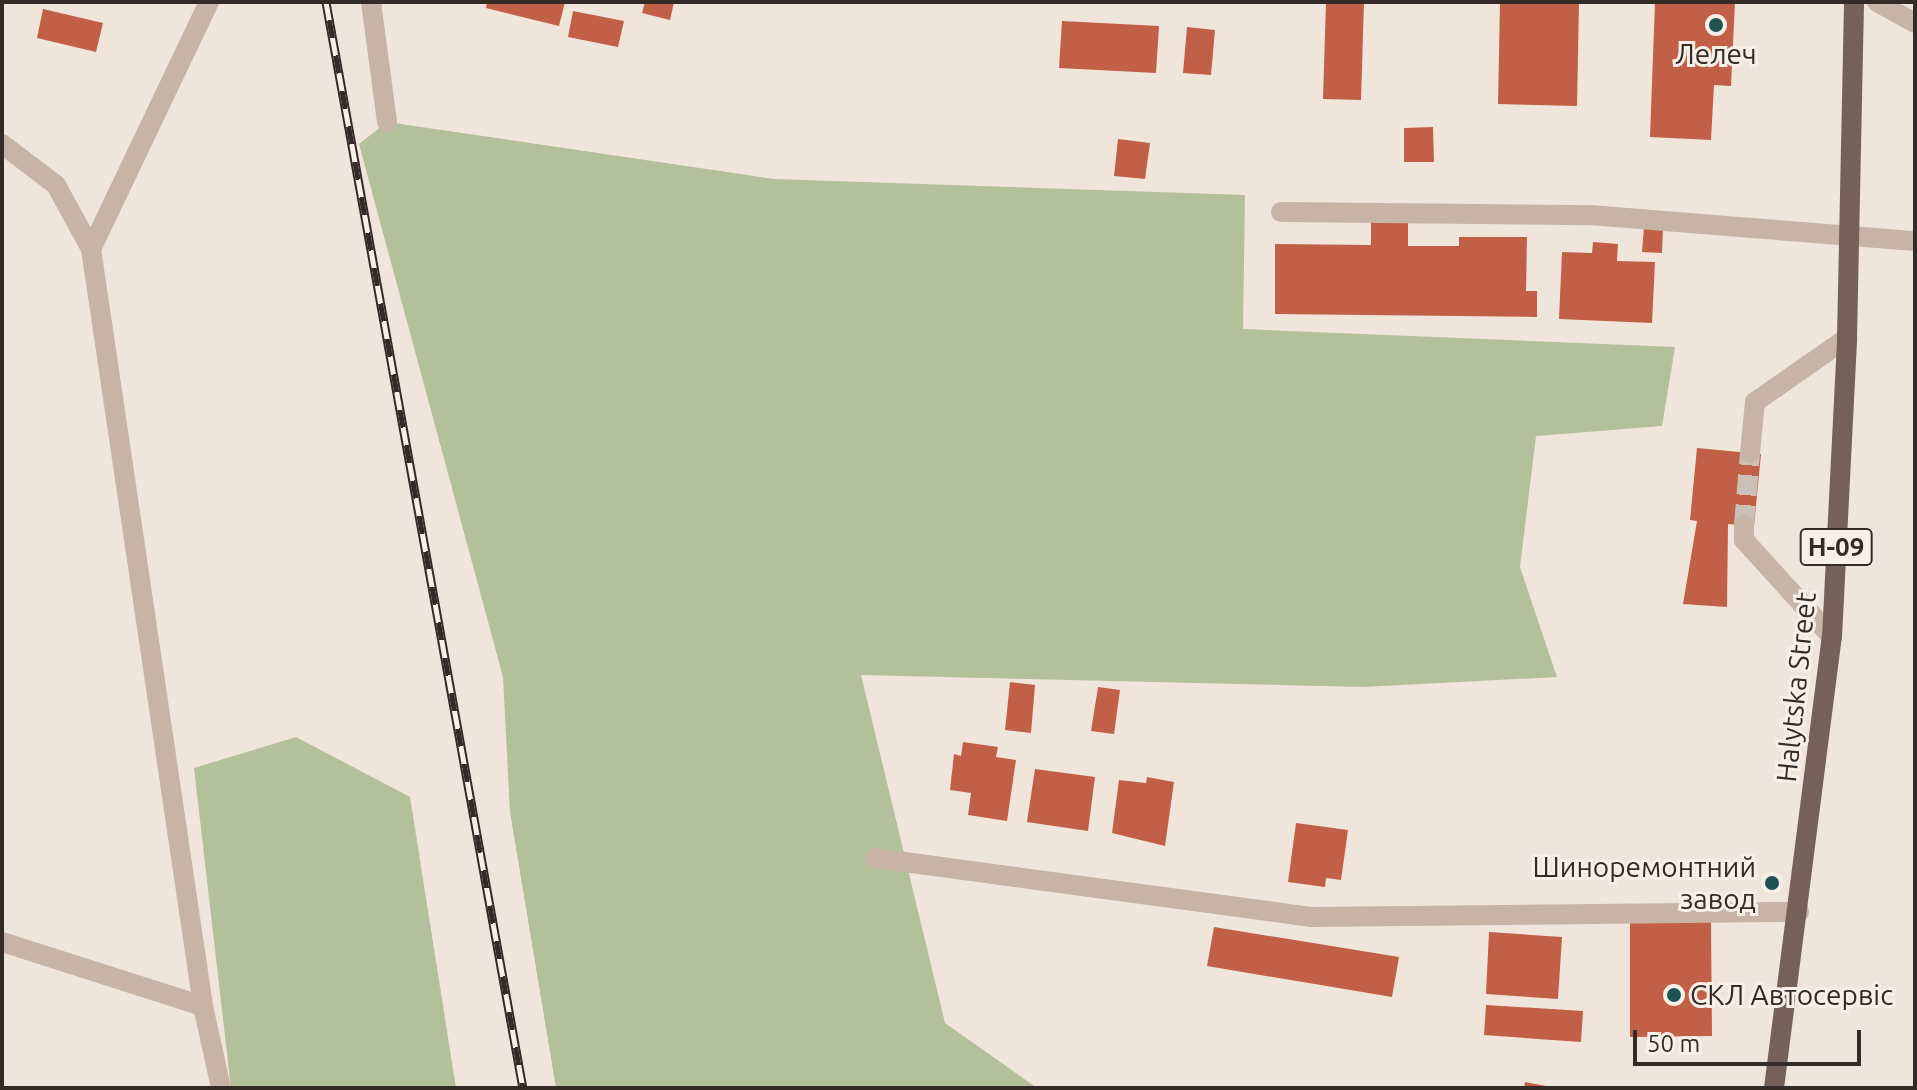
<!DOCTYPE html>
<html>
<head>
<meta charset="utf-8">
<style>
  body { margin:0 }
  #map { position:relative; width:1917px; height:1090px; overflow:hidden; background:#f0e5da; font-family:Ubuntu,sans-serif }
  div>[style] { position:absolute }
  .green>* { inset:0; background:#b4bf9b }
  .building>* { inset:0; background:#c26047 }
  .minor-tunnel>* { height:20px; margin-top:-10px; transform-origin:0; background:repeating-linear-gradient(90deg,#cac0b6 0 20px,transparent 0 30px) }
  .minor>* { height:20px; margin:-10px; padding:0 10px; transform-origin:10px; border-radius:10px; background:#c8b4a6 }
  .major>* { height:20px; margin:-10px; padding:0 10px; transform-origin:10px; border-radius:10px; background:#766158 }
  .rail>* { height:9px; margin-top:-4.5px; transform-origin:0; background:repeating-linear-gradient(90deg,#f8efe6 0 18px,#342b27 0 36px); box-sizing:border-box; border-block:2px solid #342b27 }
  .dots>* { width:22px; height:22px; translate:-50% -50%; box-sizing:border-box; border:4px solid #f8efe6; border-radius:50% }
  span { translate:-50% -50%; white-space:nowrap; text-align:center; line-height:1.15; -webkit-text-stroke:6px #f8efe6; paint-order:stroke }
  .shield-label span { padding:2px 6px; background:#f8efe6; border:2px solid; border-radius:6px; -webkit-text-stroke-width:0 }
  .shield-label { font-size:26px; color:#342b27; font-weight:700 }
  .poi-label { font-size:28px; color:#342b27 }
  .right { translate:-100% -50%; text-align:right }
  .left { translate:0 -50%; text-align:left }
  .street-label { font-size:28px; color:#342b27 }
  .frame { position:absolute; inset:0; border:4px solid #342b27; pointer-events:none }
  .scale { position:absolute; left:1633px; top:1030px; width:228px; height:36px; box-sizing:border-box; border:4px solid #342b27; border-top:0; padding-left:10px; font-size:24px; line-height:28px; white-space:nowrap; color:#342b27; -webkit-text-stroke:6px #f8efe6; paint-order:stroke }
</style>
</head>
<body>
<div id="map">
  <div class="green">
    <div style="clip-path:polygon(387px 122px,774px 179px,1245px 195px,1243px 329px,1675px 347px,1662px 426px,1536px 436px,1520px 567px,1557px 677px,1363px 687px,861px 675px,945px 1023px,1037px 1088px,556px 1088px,510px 812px,503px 677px,359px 144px)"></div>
    <div style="clip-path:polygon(296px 737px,410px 797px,456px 1088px,231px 1088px,194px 768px)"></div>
  </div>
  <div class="building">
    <div style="clip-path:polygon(487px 2px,565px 2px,559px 26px,486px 8px)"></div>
    <div style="clip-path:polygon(645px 2px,674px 2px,670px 20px,642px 13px)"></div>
    <div style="clip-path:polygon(1326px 2px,1364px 2px,1361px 100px,1323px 99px)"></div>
    <div style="clip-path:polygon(1500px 2px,1579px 2px,1577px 106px,1498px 104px)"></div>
    <div style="clip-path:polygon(1655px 2px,1735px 2px,1731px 86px,1714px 85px,1711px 140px,1650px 137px)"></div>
    <div style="clip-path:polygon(43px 9px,103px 23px,96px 52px,37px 38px)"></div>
    <div style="clip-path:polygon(573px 11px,624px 21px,618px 47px,568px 37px)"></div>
    <div style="clip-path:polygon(1062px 21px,1159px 26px,1156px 73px,1059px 68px)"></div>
    <div style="clip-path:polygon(1187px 27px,1215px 30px,1211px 75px,1183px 73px)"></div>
    <div style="clip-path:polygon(1433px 127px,1434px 162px,1404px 162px,1404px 128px)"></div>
    <div style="clip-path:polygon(1118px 139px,1150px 143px,1145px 179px,1114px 176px)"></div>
    <div style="clip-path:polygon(1371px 220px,1408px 220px,1408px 246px,1459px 246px,1459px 237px,1527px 237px,1526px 291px,1537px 291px,1537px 317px,1275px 314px,1275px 244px,1371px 245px)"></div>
    <div style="clip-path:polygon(1644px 227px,1663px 228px,1662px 253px,1642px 252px)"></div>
    <div style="clip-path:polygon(1593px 242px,1618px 244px,1617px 261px,1655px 262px,1652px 323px,1559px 319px,1562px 252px,1592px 253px)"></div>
    <div style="clip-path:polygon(1697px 448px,1761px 454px,1754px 526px,1728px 524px,1727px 607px,1683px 604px,1697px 521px,1690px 520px)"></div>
    <div style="clip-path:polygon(1010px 682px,1035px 685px,1031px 733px,1005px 730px)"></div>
    <div style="clip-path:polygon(1098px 687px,1120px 690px,1114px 734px,1091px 731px)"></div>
    <div style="clip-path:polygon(963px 742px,998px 747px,996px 757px,1016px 760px,1007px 821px,968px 815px,971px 793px,950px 790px,954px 754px,961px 756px)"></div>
    <div style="clip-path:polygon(1035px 769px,1095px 777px,1088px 831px,1027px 822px)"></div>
    <div style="clip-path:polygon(1147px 777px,1174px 782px,1165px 846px,1112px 833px,1119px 780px,1146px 783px)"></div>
    <div style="clip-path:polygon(1296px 823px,1348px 830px,1341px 880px,1326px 878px,1325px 887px,1288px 882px)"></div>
    <div style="clip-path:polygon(1630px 922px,1711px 922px,1712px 1036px,1630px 1037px)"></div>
    <div style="clip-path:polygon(1214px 927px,1399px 957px,1392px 997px,1207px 966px)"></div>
    <div style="clip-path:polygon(1489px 932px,1562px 937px,1558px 999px,1486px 994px)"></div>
    <div style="clip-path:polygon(1486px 1005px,1583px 1011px,1581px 1042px,1484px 1035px)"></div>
    <div style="clip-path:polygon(1525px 1082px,1551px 1087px,1551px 1088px,1524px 1088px)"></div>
  </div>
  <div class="minor-tunnel">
    <div style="left:1744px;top:525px;width:72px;rotate:-85.2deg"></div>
  </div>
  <div class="minor">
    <div style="left:209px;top:2px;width:274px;rotate:115.5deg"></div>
    <div style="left:91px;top:249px;width:765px;rotate:81.58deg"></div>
    <div style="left:203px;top:1006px;width:84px;rotate:77.6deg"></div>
    <div style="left:371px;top:2px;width:121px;rotate:82.4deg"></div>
    <div style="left:1877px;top:2px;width:43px;rotate:28.9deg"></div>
    <div style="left:2px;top:144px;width:68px;rotate:37.2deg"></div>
    <div style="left:56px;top:185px;width:73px;rotate:61.3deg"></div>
    <div style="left:1281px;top:212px;width:309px;rotate:0.6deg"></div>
    <div style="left:1590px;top:215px;width:326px;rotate:4.6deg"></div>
    <div style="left:1750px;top:453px;width:51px;rotate:-84.4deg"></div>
    <div style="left:1755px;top:402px;width:112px;rotate:-34.8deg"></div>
    <div style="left:1744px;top:525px;width:15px;rotate:90deg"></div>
    <div style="left:1744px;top:540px;width:131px;rotate:47.8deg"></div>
    <div style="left:875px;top:858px;width:441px;rotate:7.7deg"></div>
    <div style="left:1312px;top:917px;width:487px;rotate:-0.6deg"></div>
    <div style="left:2px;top:942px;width:211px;rotate:17.7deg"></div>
  </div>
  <div class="major">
    <div style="left:1774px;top:1088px;width:455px;rotate:-82.7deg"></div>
    <div style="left:1832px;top:637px;width:299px;rotate:-87.1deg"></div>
    <div style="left:1847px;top:338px;width:336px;rotate:-88.8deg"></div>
  </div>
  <div class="rail">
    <div style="left:326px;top:2px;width:1104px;rotate:79.72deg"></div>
  </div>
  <div class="dots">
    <div style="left:1716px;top:25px;background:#1e5354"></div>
    <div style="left:1772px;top:883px;background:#1e5354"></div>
    <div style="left:1674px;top:995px;background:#1e5354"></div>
  </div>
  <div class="shield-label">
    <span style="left:1836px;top:547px">Н-09</span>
  </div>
  <div class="poi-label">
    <span style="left:1716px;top:54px">Лелеч</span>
    <span class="right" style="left:1756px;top:883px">Шиноремонтний<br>завод</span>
    <span class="left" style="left:1690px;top:995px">СКЛ Автосервіс</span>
  </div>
  <div class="street-label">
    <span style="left:1796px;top:687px;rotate:-84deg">Halytska Street</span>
  </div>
  <div class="frame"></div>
  <div class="scale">50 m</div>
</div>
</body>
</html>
